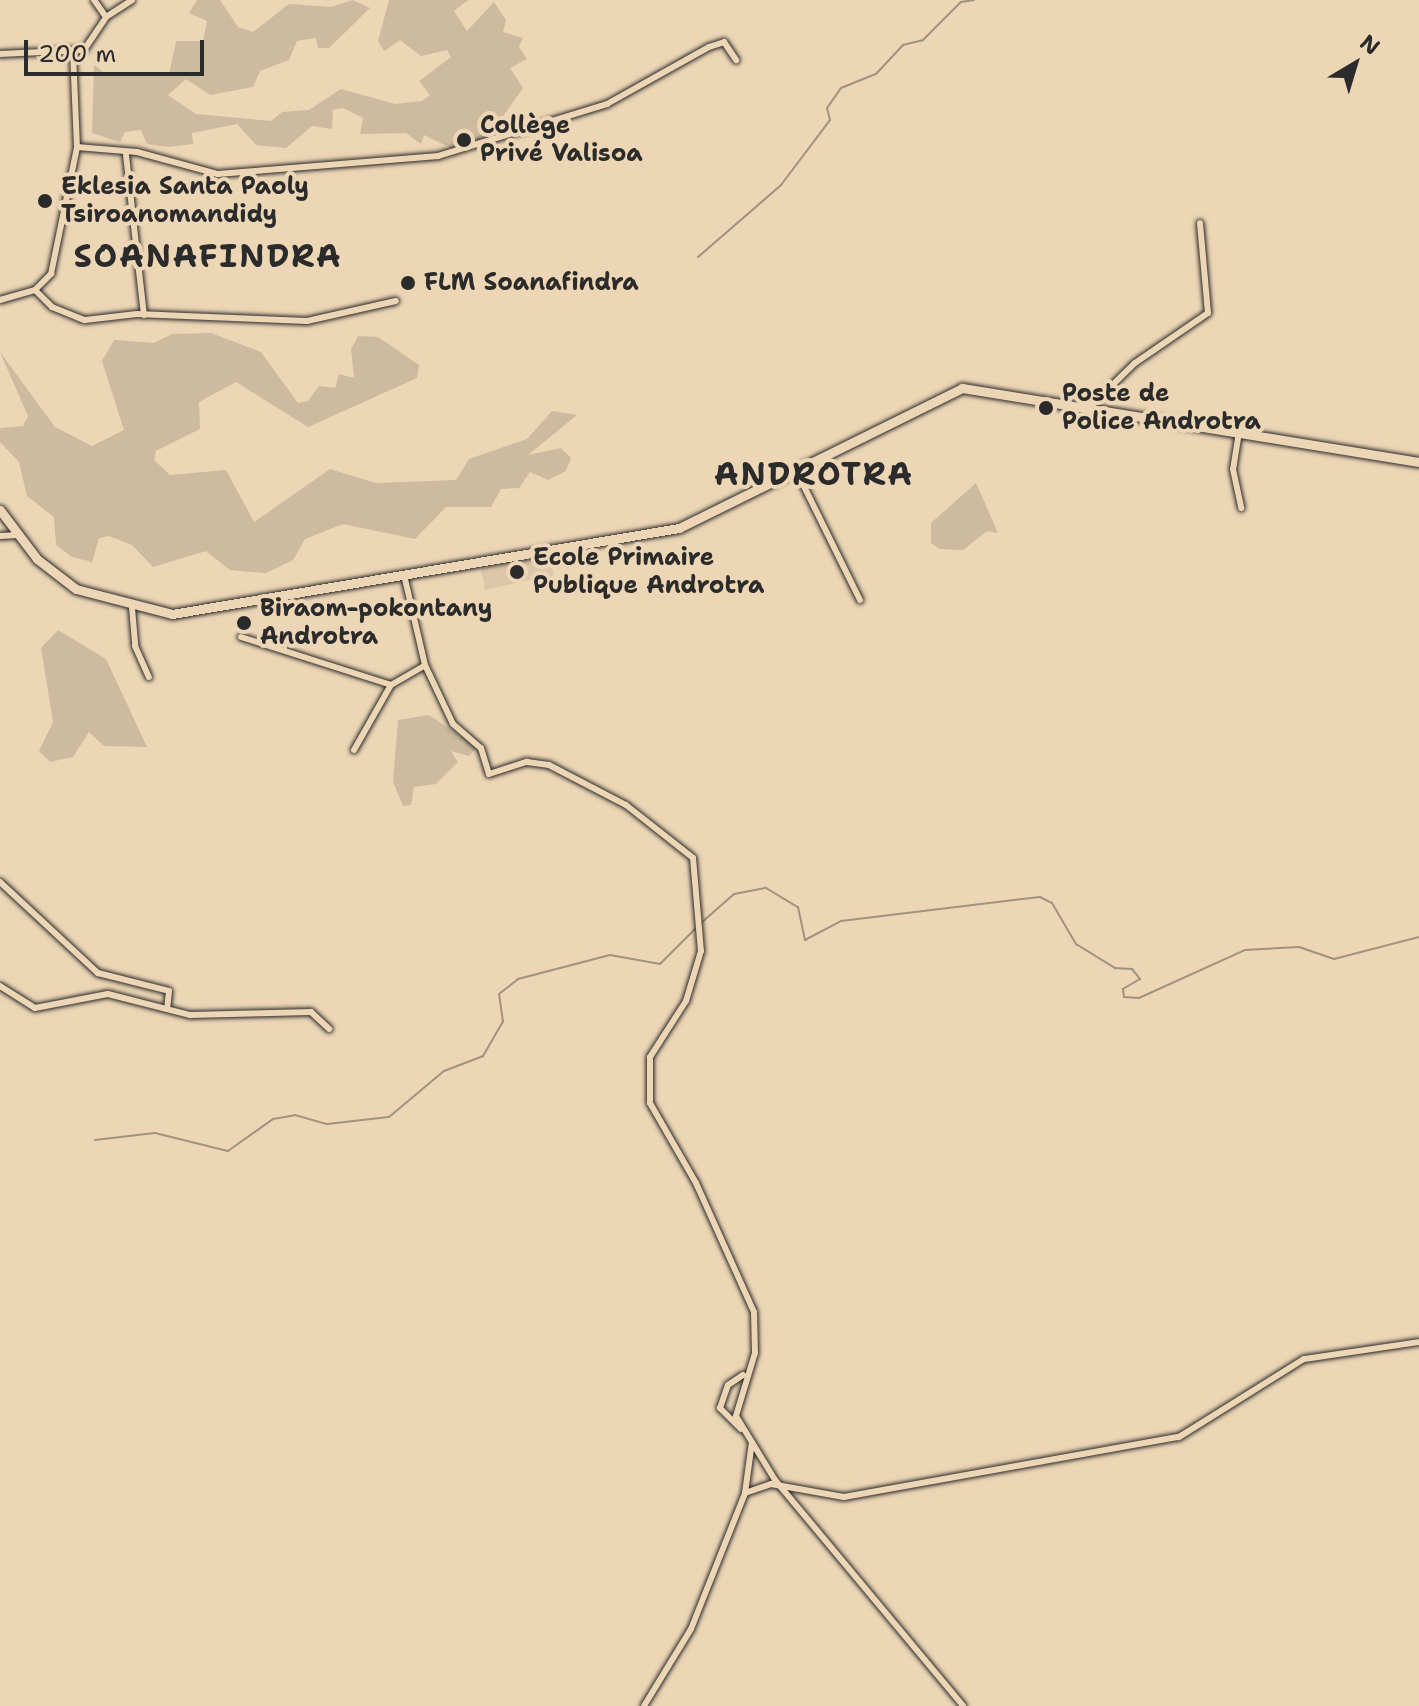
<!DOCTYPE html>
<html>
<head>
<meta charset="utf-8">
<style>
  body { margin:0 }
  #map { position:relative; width:1419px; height:1706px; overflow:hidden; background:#ecd6b5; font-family:"Shantell Sans",sans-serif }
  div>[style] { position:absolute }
  .built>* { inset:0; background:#dcc8a9 }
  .green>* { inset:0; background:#cdba9f }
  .stream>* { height:2px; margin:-1px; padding:0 1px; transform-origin:1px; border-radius:1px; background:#a0937f }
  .roads { filter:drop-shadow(0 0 2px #2b2b2b) drop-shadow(0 0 2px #2b2b2b) }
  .street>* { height:6px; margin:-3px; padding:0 3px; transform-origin:3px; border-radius:3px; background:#ecd6b5 }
  .secondary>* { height:9px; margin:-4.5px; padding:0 4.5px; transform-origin:4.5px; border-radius:4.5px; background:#ecd6b5 }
  .dots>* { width:22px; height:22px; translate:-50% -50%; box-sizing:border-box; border:4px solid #ecd6b5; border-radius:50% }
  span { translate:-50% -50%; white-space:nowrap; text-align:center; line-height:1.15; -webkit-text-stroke:8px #ecd6b5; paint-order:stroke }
  .poi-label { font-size:24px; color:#2b2b2b; font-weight:700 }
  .left { translate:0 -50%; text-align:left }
  .district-label { font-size:32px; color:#2b2b2b; font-weight:700; letter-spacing:2px }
  .north { position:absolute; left:1315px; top:24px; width:80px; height:80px; -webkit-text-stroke:6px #ecd6b5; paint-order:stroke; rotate:38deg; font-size:22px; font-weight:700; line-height:32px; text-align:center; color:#2b2b2b }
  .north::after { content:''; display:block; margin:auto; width:28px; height:36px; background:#2b2b2b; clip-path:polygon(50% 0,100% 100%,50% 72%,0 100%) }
  .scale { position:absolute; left:24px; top:40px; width:180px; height:36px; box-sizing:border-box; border:4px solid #2b2b2b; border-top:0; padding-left:10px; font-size:24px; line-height:28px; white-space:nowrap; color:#2b2b2b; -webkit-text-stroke:6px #ecd6b5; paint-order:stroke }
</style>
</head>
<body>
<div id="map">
  <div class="built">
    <div style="clip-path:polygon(549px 556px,554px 575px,485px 590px,481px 569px)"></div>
  </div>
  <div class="green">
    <div style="clip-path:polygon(197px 0,220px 0,238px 27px,253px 32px,289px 4px,331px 7px,353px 0,370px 8px,329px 48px,318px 48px,316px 38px,297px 41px,289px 60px,260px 71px,253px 87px,210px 95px,186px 79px,168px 95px,196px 114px,271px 121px,282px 112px,309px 110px,341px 89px,395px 104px,422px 101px,430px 95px,419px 81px,451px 57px,447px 50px,421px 56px,400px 40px,384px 51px,378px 41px,389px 0,468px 0,454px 11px,467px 31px,494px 2px,506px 20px,503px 32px,523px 38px,519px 47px,527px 59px,510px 68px,523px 88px,485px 142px,453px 149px,424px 135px,421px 144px,406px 133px,360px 134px,363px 118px,343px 108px,333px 110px,332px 129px,312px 126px,286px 148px,256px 145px,237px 124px,192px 133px,193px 144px,168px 147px,147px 144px,141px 130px,125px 132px,120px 142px,92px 133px,94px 65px,105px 73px,169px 75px,176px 41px,203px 41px,207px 21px,189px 13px)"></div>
    <div style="clip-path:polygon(211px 333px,261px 352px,298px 403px,308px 401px,319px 386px,335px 388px,339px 374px,354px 378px,351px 349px,358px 336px,378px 337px,419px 365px,417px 378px,308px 427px,236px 382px,199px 402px,200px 429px,156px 451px,154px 460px,170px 475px,226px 470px,254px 522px,330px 469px,376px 483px,456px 480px,469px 459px,527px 439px,552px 411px,577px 415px,528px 455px,561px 448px,571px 458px,566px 471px,548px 480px,530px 472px,519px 488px,501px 489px,491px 507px,446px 507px,415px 539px,343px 524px,305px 539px,293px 560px,266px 573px,230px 570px,206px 551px,153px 567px,132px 545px,109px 536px,99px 538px,92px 562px,72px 557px,56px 545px,54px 517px,27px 496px,19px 462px,0 442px,0 428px,23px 426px,28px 416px,0 352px,55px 427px,92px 446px,124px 430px,102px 361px,114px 340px,154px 343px,172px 334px)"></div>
    <div style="clip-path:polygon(976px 483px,998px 533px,987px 531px,963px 550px,939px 549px,931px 543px,931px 523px)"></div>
    <div style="clip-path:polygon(58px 630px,106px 659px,147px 747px,104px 746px,89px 732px,73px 757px,50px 762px,39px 751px,53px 722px,41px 648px)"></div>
    <div style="clip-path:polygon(429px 715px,477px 747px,469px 756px,451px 751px,458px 762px,436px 784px,414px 787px,411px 805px,403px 806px,393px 782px,398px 720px)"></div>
  </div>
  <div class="stream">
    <div style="left:698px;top:257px;width:110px;rotate:-40.9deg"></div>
    <div style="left:781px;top:185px;width:81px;rotate:-53deg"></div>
    <div style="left:830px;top:120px;width:12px;rotate:-104deg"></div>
    <div style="left:827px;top:108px;width:24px;rotate:-55deg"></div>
    <div style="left:841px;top:88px;width:38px;rotate:-22deg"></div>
    <div style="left:876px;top:74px;width:40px;rotate:-47deg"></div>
    <div style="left:903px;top:45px;width:21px;rotate:-14deg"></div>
    <div style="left:923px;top:40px;width:54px;rotate:-45deg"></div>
    <div style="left:961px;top:2px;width:13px;rotate:-9deg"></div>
    <div style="left:701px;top:923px;width:44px;rotate:-41.3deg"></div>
    <div style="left:734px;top:894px;width:33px;rotate:-11deg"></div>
    <div style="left:766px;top:888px;width:37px;rotate:31deg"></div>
    <div style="left:798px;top:907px;width:34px;rotate:78deg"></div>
    <div style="left:805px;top:940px;width:41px;rotate:-27.8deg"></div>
    <div style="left:841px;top:921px;width:200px;rotate:-6.9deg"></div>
    <div style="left:1040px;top:897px;width:13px;rotate:27deg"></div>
    <div style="left:1052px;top:903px;width:48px;rotate:59.7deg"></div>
    <div style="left:1076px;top:944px;width:46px;rotate:31.6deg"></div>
    <div style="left:1115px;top:968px;width:17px;rotate:3deg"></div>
    <div style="left:1132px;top:969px;width:13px;rotate:51deg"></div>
    <div style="left:1140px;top:979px;width:20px;rotate:150deg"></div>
    <div style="left:1123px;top:989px;width:8px;rotate:83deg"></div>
    <div style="left:1124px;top:997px;width:15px;rotate:4deg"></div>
    <div style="left:1139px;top:998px;width:116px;rotate:-24.4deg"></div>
    <div style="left:1245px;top:950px;width:54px;rotate:-3.2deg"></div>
    <div style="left:1299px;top:947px;width:37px;rotate:19deg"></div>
    <div style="left:1334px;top:959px;width:88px;rotate:-14.5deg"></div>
    <div style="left:95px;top:1140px;width:60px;rotate:-6.7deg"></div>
    <div style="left:155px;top:1133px;width:75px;rotate:13.9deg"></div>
    <div style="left:228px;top:1151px;width:55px;rotate:-35.4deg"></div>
    <div style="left:273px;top:1119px;width:22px;rotate:-10deg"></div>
    <div style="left:295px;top:1115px;width:33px;rotate:16deg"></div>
    <div style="left:327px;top:1124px;width:62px;rotate:-6.4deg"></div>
    <div style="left:389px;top:1117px;width:72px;rotate:-39.9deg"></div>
    <div style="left:444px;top:1071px;width:42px;rotate:-21deg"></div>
    <div style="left:483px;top:1056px;width:39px;rotate:-60deg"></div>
    <div style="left:503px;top:1022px;width:28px;rotate:-98deg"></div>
    <div style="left:499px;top:994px;width:24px;rotate:-38deg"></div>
    <div style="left:518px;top:979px;width:95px;rotate:-14.6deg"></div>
    <div style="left:610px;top:955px;width:51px;rotate:10.2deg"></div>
    <div style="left:660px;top:964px;width:52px;rotate:-45deg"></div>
  </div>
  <div class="roads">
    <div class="street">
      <div style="left:106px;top:17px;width:31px;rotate:-33deg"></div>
      <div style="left:0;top:54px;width:84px;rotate:-2.7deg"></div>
      <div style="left:84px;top:50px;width:40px;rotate:-56deg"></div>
      <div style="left:106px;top:17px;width:21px;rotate:-125deg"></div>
      <div style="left:77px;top:147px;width:60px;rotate:4.8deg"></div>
      <div style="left:137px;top:152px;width:84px;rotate:15.2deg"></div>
      <div style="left:218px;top:174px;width:221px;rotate:-4.7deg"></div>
      <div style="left:438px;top:156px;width:177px;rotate:-17.1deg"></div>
      <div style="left:607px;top:104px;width:117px;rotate:-29.2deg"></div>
      <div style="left:709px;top:47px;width:16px;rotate:-18deg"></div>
      <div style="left:724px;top:42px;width:22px;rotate:56deg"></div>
      <div style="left:126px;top:155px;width:161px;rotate:83.6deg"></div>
      <div style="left:35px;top:290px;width:24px;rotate:45deg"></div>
      <div style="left:52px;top:307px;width:35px;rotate:22deg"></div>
      <div style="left:85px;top:320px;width:52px;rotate:-6.6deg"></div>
      <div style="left:137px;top:314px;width:170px;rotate:2.4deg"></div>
      <div style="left:307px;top:321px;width:91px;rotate:-12.7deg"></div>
      <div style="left:0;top:300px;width:36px;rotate:-16deg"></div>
      <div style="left:35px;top:290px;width:23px;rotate:-45deg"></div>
      <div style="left:51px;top:274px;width:130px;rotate:-78.4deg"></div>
      <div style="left:77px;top:147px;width:95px;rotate:-92.4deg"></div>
      <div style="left:1089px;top:408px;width:64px;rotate:-44.4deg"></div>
      <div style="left:1135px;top:363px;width:88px;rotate:-34.4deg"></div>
      <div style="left:1208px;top:313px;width:90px;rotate:-95.1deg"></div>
      <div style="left:1239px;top:432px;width:37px;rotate:99deg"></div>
      <div style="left:1233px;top:469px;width:40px;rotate:78deg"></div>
      <div style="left:796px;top:470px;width:145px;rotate:63.8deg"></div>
      <div style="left:0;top:536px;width:18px;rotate:-3deg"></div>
      <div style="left:132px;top:608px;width:38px;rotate:85deg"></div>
      <div style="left:135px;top:646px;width:34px;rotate:66deg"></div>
      <div style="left:241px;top:637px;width:157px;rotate:17.7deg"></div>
      <div style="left:391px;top:685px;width:39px;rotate:-30deg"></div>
      <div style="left:425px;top:665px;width:92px;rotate:-103.1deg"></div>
      <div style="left:425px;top:665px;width:65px;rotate:64.6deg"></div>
      <div style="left:453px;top:724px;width:37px;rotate:41deg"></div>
      <div style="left:481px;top:748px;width:27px;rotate:73deg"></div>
      <div style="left:489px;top:774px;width:40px;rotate:-18deg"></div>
      <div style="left:527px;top:762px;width:22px;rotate:8deg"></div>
      <div style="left:549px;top:765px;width:87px;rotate:27.5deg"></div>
      <div style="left:626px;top:805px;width:85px;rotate:38.3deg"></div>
      <div style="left:693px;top:858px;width:93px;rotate:85.1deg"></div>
      <div style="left:701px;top:951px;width:52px;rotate:106.7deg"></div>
      <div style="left:686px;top:1001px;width:67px;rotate:122.7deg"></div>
      <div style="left:650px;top:1057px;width:46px;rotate:90deg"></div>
      <div style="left:650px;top:1103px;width:92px;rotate:60.1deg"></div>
      <div style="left:696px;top:1183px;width:141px;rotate:65.8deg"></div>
      <div style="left:754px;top:1312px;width:41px;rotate:88.6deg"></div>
      <div style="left:755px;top:1353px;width:66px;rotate:106.8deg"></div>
      <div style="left:736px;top:1416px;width:75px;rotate:58.6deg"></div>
      <div style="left:775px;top:1480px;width:294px;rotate:50.2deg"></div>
      <div style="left:354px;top:750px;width:75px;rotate:-60.4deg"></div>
      <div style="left:0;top:882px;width:134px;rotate:42.9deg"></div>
      <div style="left:98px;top:973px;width:73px;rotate:14.2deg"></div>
      <div style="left:169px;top:991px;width:18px;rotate:96deg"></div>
      <div style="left:0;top:986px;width:41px;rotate:32.2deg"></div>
      <div style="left:35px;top:1008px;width:74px;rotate:-10.9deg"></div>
      <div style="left:108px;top:994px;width:85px;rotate:14.4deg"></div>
      <div style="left:190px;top:1015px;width:121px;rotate:-1.4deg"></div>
      <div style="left:311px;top:1012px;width:25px;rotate:43deg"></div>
      <div style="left:741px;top:1429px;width:30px;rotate:-135deg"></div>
      <div style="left:720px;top:1408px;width:24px;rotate:-71deg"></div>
      <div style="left:728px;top:1385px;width:18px;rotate:-34deg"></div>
      <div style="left:745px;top:1493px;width:28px;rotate:-19deg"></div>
      <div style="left:771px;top:1484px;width:74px;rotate:10.1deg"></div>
      <div style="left:844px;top:1497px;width:340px;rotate:-10.2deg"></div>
      <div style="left:1179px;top:1437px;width:147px;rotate:-32deg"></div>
      <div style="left:1304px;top:1359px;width:116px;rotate:-8.4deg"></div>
      <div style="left:644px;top:1706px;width:90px;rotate:-58.6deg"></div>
      <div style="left:691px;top:1629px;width:146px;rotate:-68.3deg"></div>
      <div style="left:745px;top:1493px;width:51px;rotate:-82.2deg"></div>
    </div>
    <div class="secondary">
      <div style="left:0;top:510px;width:61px;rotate:52.9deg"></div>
      <div style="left:37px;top:559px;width:49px;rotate:37.6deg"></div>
      <div style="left:76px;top:589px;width:99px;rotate:14.6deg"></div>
      <div style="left:172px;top:614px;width:514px;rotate:-9.63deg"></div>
      <div style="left:679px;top:528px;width:316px;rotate:-26.3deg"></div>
      <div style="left:962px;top:388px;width:463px;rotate:9.2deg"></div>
    </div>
  </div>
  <div class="dots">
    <div style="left:464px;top:140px;background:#2b2b2b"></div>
    <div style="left:45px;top:201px;background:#2b2b2b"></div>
    <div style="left:408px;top:283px;background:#2b2b2b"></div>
    <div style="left:1046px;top:408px;background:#2b2b2b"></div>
    <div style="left:517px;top:572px;background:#2b2b2b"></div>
    <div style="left:244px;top:623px;background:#2b2b2b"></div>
  </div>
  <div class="poi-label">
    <span class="left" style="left:480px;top:140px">Collège<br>Privé Valisoa</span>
    <span class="left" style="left:61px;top:201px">Eklesia Santa Paoly<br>Tsiroanomandidy</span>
    <span class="left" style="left:424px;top:283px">FLM Soanafindra</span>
    <span class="left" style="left:1062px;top:408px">Poste de<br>Police Androtra</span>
    <span class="left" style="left:533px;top:572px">Ecole Primaire<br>Publique Androtra</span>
    <span class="left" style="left:260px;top:623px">Biraom-pokontany<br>Androtra</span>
  </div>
  <div class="district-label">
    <span style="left:208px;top:256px">SOANAFINDRA</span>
    <span style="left:814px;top:474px">ANDROTRA</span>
  </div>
  <div class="north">N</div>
  <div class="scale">200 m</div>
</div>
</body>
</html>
